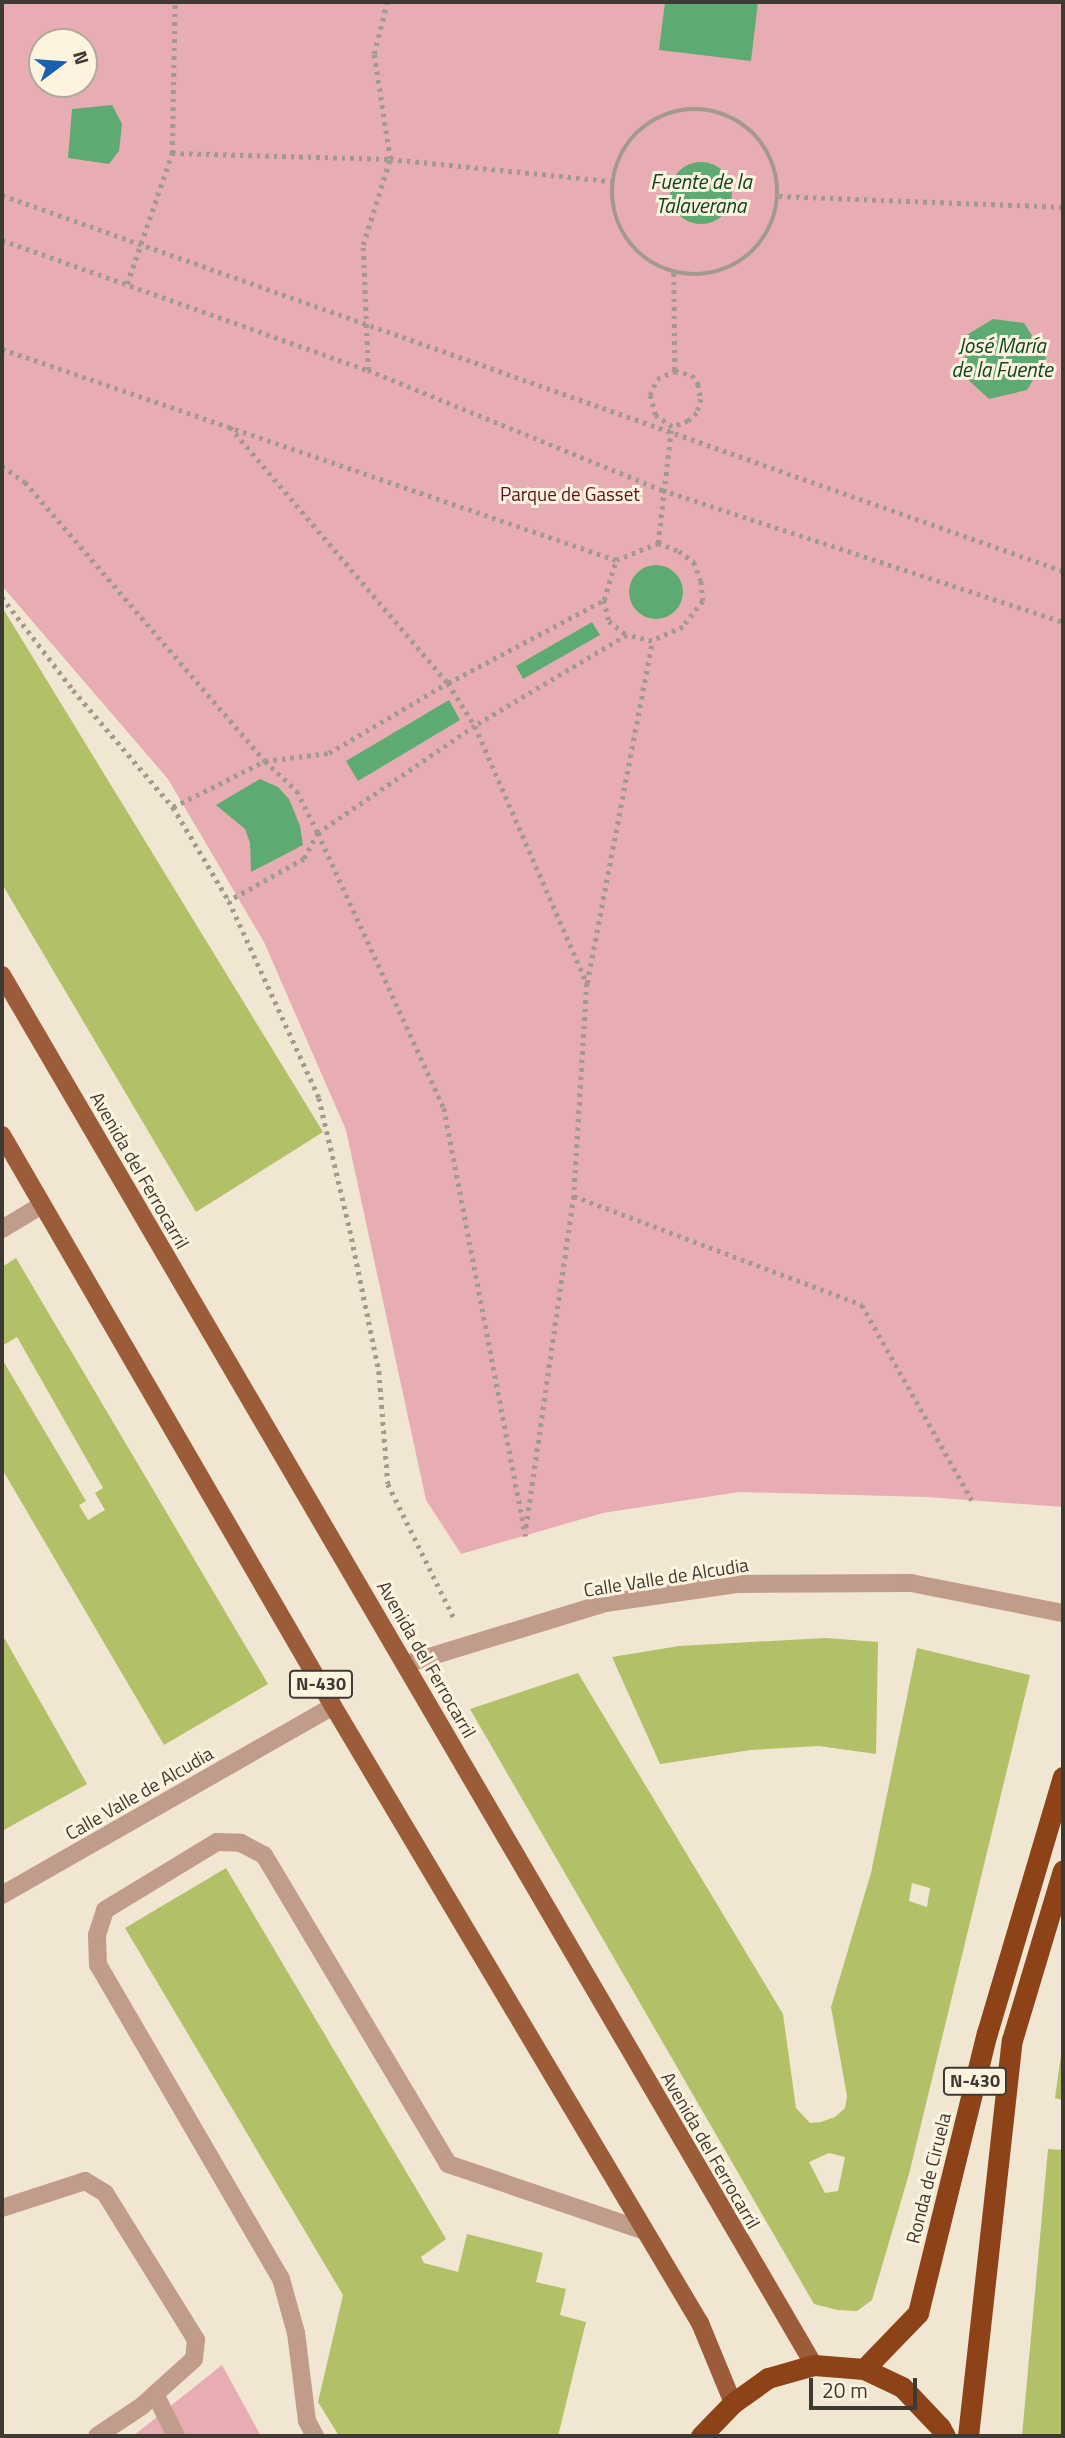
<!DOCTYPE html>
<html>
<head>
<meta charset="utf-8">
<style>
  body { margin:0 }
  #map { position:relative; width:1065px; height:2438px; overflow:hidden; background:#f1e6d2; font-family:"Titillium Web",sans-serif }
  div>[style] { position:absolute }
  .green>* { inset:0; background:#e8adb2 }
  .water>* { inset:0; background:#5dab73 }
  .round { border-radius:50% }
  .building>* { inset:0; background:#b2c068 }
  .path>* { height:4.5px; margin-top:-2.25px; transform-origin:0; background:repeating-linear-gradient(90deg,#a29a8c 0 3.5px,transparent 0 8.5px) }
  .path>.ring { margin:-2.25px; padding:0; box-sizing:content-box; background:none; border:4.5px solid #a29a8c; border-radius:50% }
  .lane>* { height:18px; margin:-9px; padding:0 9px; transform-origin:9px; border-radius:9px; background:#c19c8a }
  .street>* { height:18px; margin:-9px; padding:0 9px; transform-origin:9px; border-radius:9px; background:#c19c8a }
  .primary>* { height:18px; margin:-9px; padding:0 9px; transform-origin:9px; border-radius:9px; background:#9c5c3a }
  .highway>* { height:21px; margin:-10.5px; padding:0 10.5px; transform-origin:10.5px; border-radius:10.5px; background:#8d4317 }
  span { translate:-50% -50%; white-space:nowrap; text-align:center; line-height:1.15; -webkit-text-stroke:6px #fef3df; paint-order:stroke }
  .shield-label span { padding:2px 5px; background:#fef3df; border:2px solid; border-radius:5px; -webkit-text-stroke-width:0 }
  .shield-label { font-size:18px; color:#3e3a33; font-weight:700 }
  .park-label { font-size:19px; color:#5f0c21 }
  .street-label { font-size:19px; color:#3e3a33 }
  .water-label { font-size:21px; color:#094621; font-style:italic }
  .frame { position:absolute; inset:0; border:4px solid #3e3a33; pointer-events:none }
  .north { position:absolute; left:28px; top:28px; width:70px; height:70px; box-sizing:border-box; background:#fef3df; border:2px solid #b1a99a; border-radius:50%; rotate:74deg; font-size:19px; font-weight:700; line-height:28px; text-align:center; color:#3e3a33 }
  .north::after { content:''; display:block; margin:auto; width:24px; height:32px; background:#1960b0; clip-path:polygon(50% 0,100% 100%,50% 72%,0 100%) }
  .scale { position:absolute; left:809px; top:2378px; width:108px; height:32px; box-sizing:border-box; border:4px solid #3e3a33; border-top:0; padding-left:9px; font-size:21px; line-height:24px; white-space:nowrap; color:#3e3a33; -webkit-text-stroke:5px #fef3df; paint-order:stroke }
</style>
</head>
<body>
<div id="map">
  <div class="green">
    <div style="clip-path:polygon(evenodd,2px 2px,1063px 2px,1063px 1507px,927px 1497px,739px 1492px,603px 1513px,461px 1554px,426px 1500px,346px 1130px,264px 942px,168px 779px,2px 586px,2px 2px,42px 42px,84px 42px,84px 84px,42px 84px,42px 42px)"></div>
    <div style="clip-path:polygon(222px 2365px,261px 2436px,133px 2436px)"></div>
  </div>
  <div class="water">
    <div style="clip-path:polygon(665px 2px,758px 2px,751px 61px,659px 50px)"></div>
    <div style="clip-path:polygon(112px 105px,122px 124px,119px 151px,109px 164px,68px 158px,72px 109px)"></div>
    <div class="round" style="left:670px;top:162px;width:62px;height:62px"></div>
    <div style="clip-path:polygon(993px 319px,1024px 323px,1046px 358px,1027px 390px,989px 399px,965px 377px,965px 336px)"></div>
    <div class="round" style="left:629px;top:565px;width:54px;height:54px"></div>
    <div style="clip-path:polygon(592px 622px,600px 635px,523px 679px,516px 666px)"></div>
    <div style="clip-path:polygon(449px 700px,460px 720px,358px 781px,346px 761px)"></div>
    <div style="clip-path:polygon(260px 779px,278px 787px,289px 799px,300px 826px,303px 845px,251px 872px,250px 843px,245px 829px,216px 805px)"></div>
  </div>
  <div class="building">
    <div style="clip-path:polygon(2px 607px,323px 1132px,196px 1212px,2px 884px)"></div>
    <div style="clip-path:polygon(16px 1258px,268px 1684px,164px 1745px,2px 1469px,2px 1359px,86px 1501px,79px 1505px,88px 1520px,105px 1510px,95px 1493px,103px 1488px,17px 1337px,2px 1346px,2px 1267px)"></div>
    <div style="clip-path:polygon(2px 1634px,87px 1784px,2px 1831px)"></div>
    <div style="clip-path:polygon(826px 1638px,878px 1642px,876px 1754px,819px 1746px,751px 1750px,660px 1764px,612px 1657px,679px 1646px)"></div>
    <div style="clip-path:polygon(evenodd,917px 1648px,1030px 1675px,909px 2174px,872px 2300px,857px 2311px,838px 2310px,814px 2304px,470px 1709px,578px 1673px,783px 2014px,796px 2108px,810px 2123px,821px 2122px,835px 2117px,845px 2108px,847px 2096px,831px 2007px,871px 1873px,917px 1648px,912px 1883px,930px 1888px,927px 1907px,909px 1901px,912px 1883px,917px 1648px,829px 2153px,845px 2157px,838px 2191px,825px 2193px,809px 2162px,829px 2153px)"></div>
    <div style="clip-path:polygon(226px 1868px,446px 2239px,421px 2257px,424px 2263px,458px 2272px,467px 2234px,543px 2253px,536px 2282px,566px 2289px,560px 2315px,586px 2322px,558px 2436px,339px 2436px,318px 2402px,343px 2295px,125px 1928px)"></div>
    <div style="clip-path:polygon(1062px 2048px,1063px 2049px,1063px 2100px,1055px 2098px)"></div>
    <div style="clip-path:polygon(1048px 2149px,1063px 2150px,1063px 2436px,1022px 2436px)"></div>
  </div>
  <div class="path">
    <div class="ring" style="left:612px;top:109px;width:161.5px;height:161.5px"></div>
    <div style="left:172px;top:153px;width:218px;rotate:1.6deg"></div>
    <div style="left:390px;top:159px;width:223px;rotate:5.7deg"></div>
    <div style="left:2px;top:195px;width:1126px;rotate:19.51deg"></div>
    <div style="left:779px;top:196px;width:284px;rotate:2.2deg"></div>
    <div style="left:2px;top:240px;width:388px;rotate:19.6deg"></div>
    <div style="left:368px;top:370px;width:318px;rotate:22.2deg"></div>
    <div style="left:662px;top:490px;width:422px;rotate:18.2deg"></div>
    <div style="left:674px;top:273px;width:98px;rotate:89.4deg"></div>
    <div style="left:127px;top:284px;width:139px;rotate:-71deg"></div>
    <div style="left:172px;top:153px;width:151px;rotate:-88.9deg"></div>
    <div style="left:2px;top:349px;width:649px;rotate:18.97deg"></div>
    <div style="left:368px;top:370px;width:125px;rotate:-92.3deg"></div>
    <div style="left:363px;top:245px;width:90px;rotate:-72.6deg"></div>
    <div style="left:390px;top:159px;width:106px;rotate:-98.7deg"></div>
    <div style="left:374px;top:54px;width:54px;rotate:-76deg"></div>
    <div style="left:675px;top:371px;width:17px;rotate:13deg"></div>
    <div style="left:692px;top:375px;width:11px;rotate:56deg"></div>
    <div style="left:698px;top:384px;width:15px;rotate:79deg"></div>
    <div style="left:701px;top:399px;width:15px;rotate:106deg"></div>
    <div style="left:697px;top:413px;width:12px;rotate:138deg"></div>
    <div style="left:688px;top:421px;width:17px;rotate:159deg"></div>
    <div style="left:672px;top:427px;width:21px;rotate:-145deg"></div>
    <div style="left:655px;top:415px;width:21px;rotate:-104deg"></div>
    <div style="left:650px;top:395px;width:17px;rotate:-66deg"></div>
    <div style="left:657px;top:379px;width:20px;rotate:-24deg"></div>
    <div style="left:230px;top:427px;width:336px;rotate:49.6deg"></div>
    <div style="left:448px;top:683px;width:51px;rotate:57.9deg"></div>
    <div style="left:475px;top:726px;width:280px;rotate:66.5deg"></div>
    <div style="left:587px;top:983px;width:213px;rotate:93.5deg"></div>
    <div style="left:574px;top:1196px;width:338px;rotate:98.2deg"></div>
    <div style="left:2px;top:466px;width:28px;rotate:35deg"></div>
    <div style="left:25px;top:482px;width:368px;rotate:49.3deg"></div>
    <div style="left:265px;top:761px;width:44px;rotate:43.2deg"></div>
    <div style="left:297px;top:791px;width:47px;rotate:63.4deg"></div>
    <div style="left:318px;top:833px;width:302px;rotate:65.4deg"></div>
    <div style="left:444px;top:1108px;width:436px;rotate:79.2deg"></div>
    <div style="left:658px;top:543px;width:113px;rotate:-83.4deg"></div>
    <div style="left:2px;top:597px;width:117px;rotate:52.6deg"></div>
    <div style="left:73px;top:690px;width:154px;rotate:49.5deg"></div>
    <div style="left:173px;top:807px;width:109px;rotate:59.2deg"></div>
    <div style="left:229px;top:901px;width:217px;rotate:65.4deg"></div>
    <div style="left:319px;top:1098px;width:136px;rotate:76.8deg"></div>
    <div style="left:350px;top:1230px;width:144px;rotate:78.4deg"></div>
    <div style="left:379px;top:1371px;width:113px;rotate:85.4deg"></div>
    <div style="left:388px;top:1484px;width:152px;rotate:63.8deg"></div>
    <div style="left:604px;top:600px;width:22px;rotate:77deg"></div>
    <div style="left:609px;top:621px;width:23px;rotate:38deg"></div>
    <div style="left:173px;top:807px;width:103px;rotate:-26.6deg"></div>
    <div style="left:265px;top:761px;width:64px;rotate:-7.1deg"></div>
    <div style="left:329px;top:753px;width:138px;rotate:-30.5deg"></div>
    <div style="left:448px;top:683px;width:177px;rotate:-28deg"></div>
    <div style="left:604px;top:600px;width:42px;rotate:-73.3deg"></div>
    <div style="left:616px;top:560px;width:45px;rotate:-22deg"></div>
    <div style="left:658px;top:543px;width:22px;rotate:21deg"></div>
    <div style="left:679px;top:551px;width:19px;rotate:36deg"></div>
    <div style="left:694px;top:562px;width:20px;rotate:70deg"></div>
    <div style="left:701px;top:581px;width:20px;rotate:84deg"></div>
    <div style="left:703px;top:601px;width:33px;rotate:128deg"></div>
    <div style="left:683px;top:627px;width:34px;rotate:156deg"></div>
    <div style="left:652px;top:641px;width:26px;rotate:-167deg"></div>
    <div style="left:627px;top:635px;width:177px;rotate:149.1deg"></div>
    <div style="left:475px;top:726px;width:190px;rotate:145.7deg"></div>
    <div style="left:318px;top:833px;width:30px;rotate:118deg"></div>
    <div style="left:304px;top:859px;width:86px;rotate:150.8deg"></div>
    <div style="left:587px;top:983px;width:348px;rotate:-79.2deg"></div>
    <div style="left:574px;top:1196px;width:308px;rotate:20.7deg"></div>
    <div style="left:862px;top:1305px;width:224px;rotate:60.6deg"></div>
  </div>
  <div class="lane">
    <div style="left:315px;top:2436px;width:17px;rotate:-118deg"></div>
    <div style="left:307px;top:2421px;width:89px;rotate:-97.1deg"></div>
    <div style="left:296px;top:2333px;width:56px;rotate:-105.5deg"></div>
    <div style="left:281px;top:2279px;width:363px;rotate:-120.2deg"></div>
    <div style="left:98px;top:1965px;width:30px;rotate:-92deg"></div>
    <div style="left:97px;top:1935px;width:26px;rotate:-72deg"></div>
    <div style="left:105px;top:1910px;width:131px;rotate:-31.3deg"></div>
    <div style="left:217px;top:1842px;width:24px;rotate:2deg"></div>
    <div style="left:241px;top:1843px;width:26px;rotate:28deg"></div>
    <div style="left:264px;top:1855px;width:360px;rotate:59.2deg"></div>
    <div style="left:448px;top:2164px;width:208px;rotate:18.8deg"></div>
  </div>
  <div class="street">
    <div style="left:2px;top:1229px;width:47px;rotate:-31deg"></div>
    <div style="left:406px;top:1664px;width:208px;rotate:-17deg"></div>
    <div style="left:605px;top:1603px;width:133px;rotate:-8.2deg"></div>
    <div style="left:737px;top:1584px;width:174px;rotate:-0.3deg"></div>
    <div style="left:911px;top:1583px;width:155px;rotate:11.2deg"></div>
    <div style="left:2px;top:1895px;width:381px;rotate:-29.7deg"></div>
    <div style="left:2px;top:2208px;width:87px;rotate:-18deg"></div>
    <div style="left:85px;top:2181px;width:23px;rotate:31deg"></div>
    <div style="left:105px;top:2193px;width:173px;rotate:58.2deg"></div>
    <div style="left:196px;top:2340px;width:19px;rotate:96deg"></div>
    <div style="left:194px;top:2359px;width:70px;rotate:137.9deg"></div>
    <div style="left:142px;top:2406px;width:54px;rotate:146.3deg"></div>
    <div style="left:155px;top:2394px;width:47px;rotate:63.4deg"></div>
  </div>
  <div class="primary">
    <div style="left:2px;top:975px;width:1610px;rotate:59.71deg"></div>
    <div style="left:2px;top:1135px;width:660px;rotate:59.9deg"></div>
    <div style="left:333px;top:1706px;width:718px;rotate:59.26deg"></div>
    <div style="left:700px;top:2323px;width:87px;rotate:67.6deg"></div>
  </div>
  <div class="highway">
    <div style="left:864px;top:2369px;width:78px;rotate:-46deg"></div>
    <div style="left:918px;top:2313px;width:288px;rotate:-76.2deg"></div>
    <div style="left:987px;top:2033px;width:267px;rotate:-73.5deg"></div>
    <div style="left:701px;top:2436px;width:46px;rotate:-45.9deg"></div>
    <div style="left:733px;top:2403px;width:43px;rotate:-35.5deg"></div>
    <div style="left:768px;top:2378px;width:48px;rotate:-15.8deg"></div>
    <div style="left:814px;top:2365px;width:50px;rotate:4.6deg"></div>
    <div style="left:864px;top:2369px;width:42px;rotate:25.3deg"></div>
    <div style="left:902px;top:2387px;width:55px;rotate:46.5deg"></div>
    <div style="left:940px;top:2427px;width:10px;rotate:61deg"></div>
    <div style="left:968px;top:2436px;width:398px;rotate:-83.7deg"></div>
    <div style="left:1012px;top:2040px;width:177px;rotate:-73.3deg"></div>
  </div>
  <div class="shield-label">
    <span style="left:321px;top:1684px">N-430</span>
    <span style="left:975px;top:2081px">N-430</span>
  </div>
  <div class="park-label">
    <span style="left:570px;top:494px">Parque de Gasset</span>
  </div>
  <div class="street-label">
    <span style="left:140px;top:1170px;rotate:60deg">Avenida del Ferrocarril</span>
    <span style="left:666px;top:1577px;rotate:-9deg">Calle Valle de Alcudia</span>
    <span style="left:427px;top:1659px;rotate:60deg">Avenida del Ferrocarril</span>
    <span style="left:139px;top:1793px;rotate:-30deg">Calle Valle de Alcudia</span>
    <span style="left:711px;top:2150px;rotate:60deg">Avenida del Ferrocarril</span>
    <span style="left:928px;top:2178px;rotate:-76deg">Ronda de Ciruela</span>
  </div>
  <div class="water-label">
    <span style="left:701px;top:193px">Fuente de la<br>Talaverana</span>
    <span style="left:1002px;top:357px">José María<br>de la Fuente</span>
  </div>
  <div class="frame"></div>
  <div class="north">N</div>
  <div class="scale">20 m</div>
</div>
</body>
</html>
